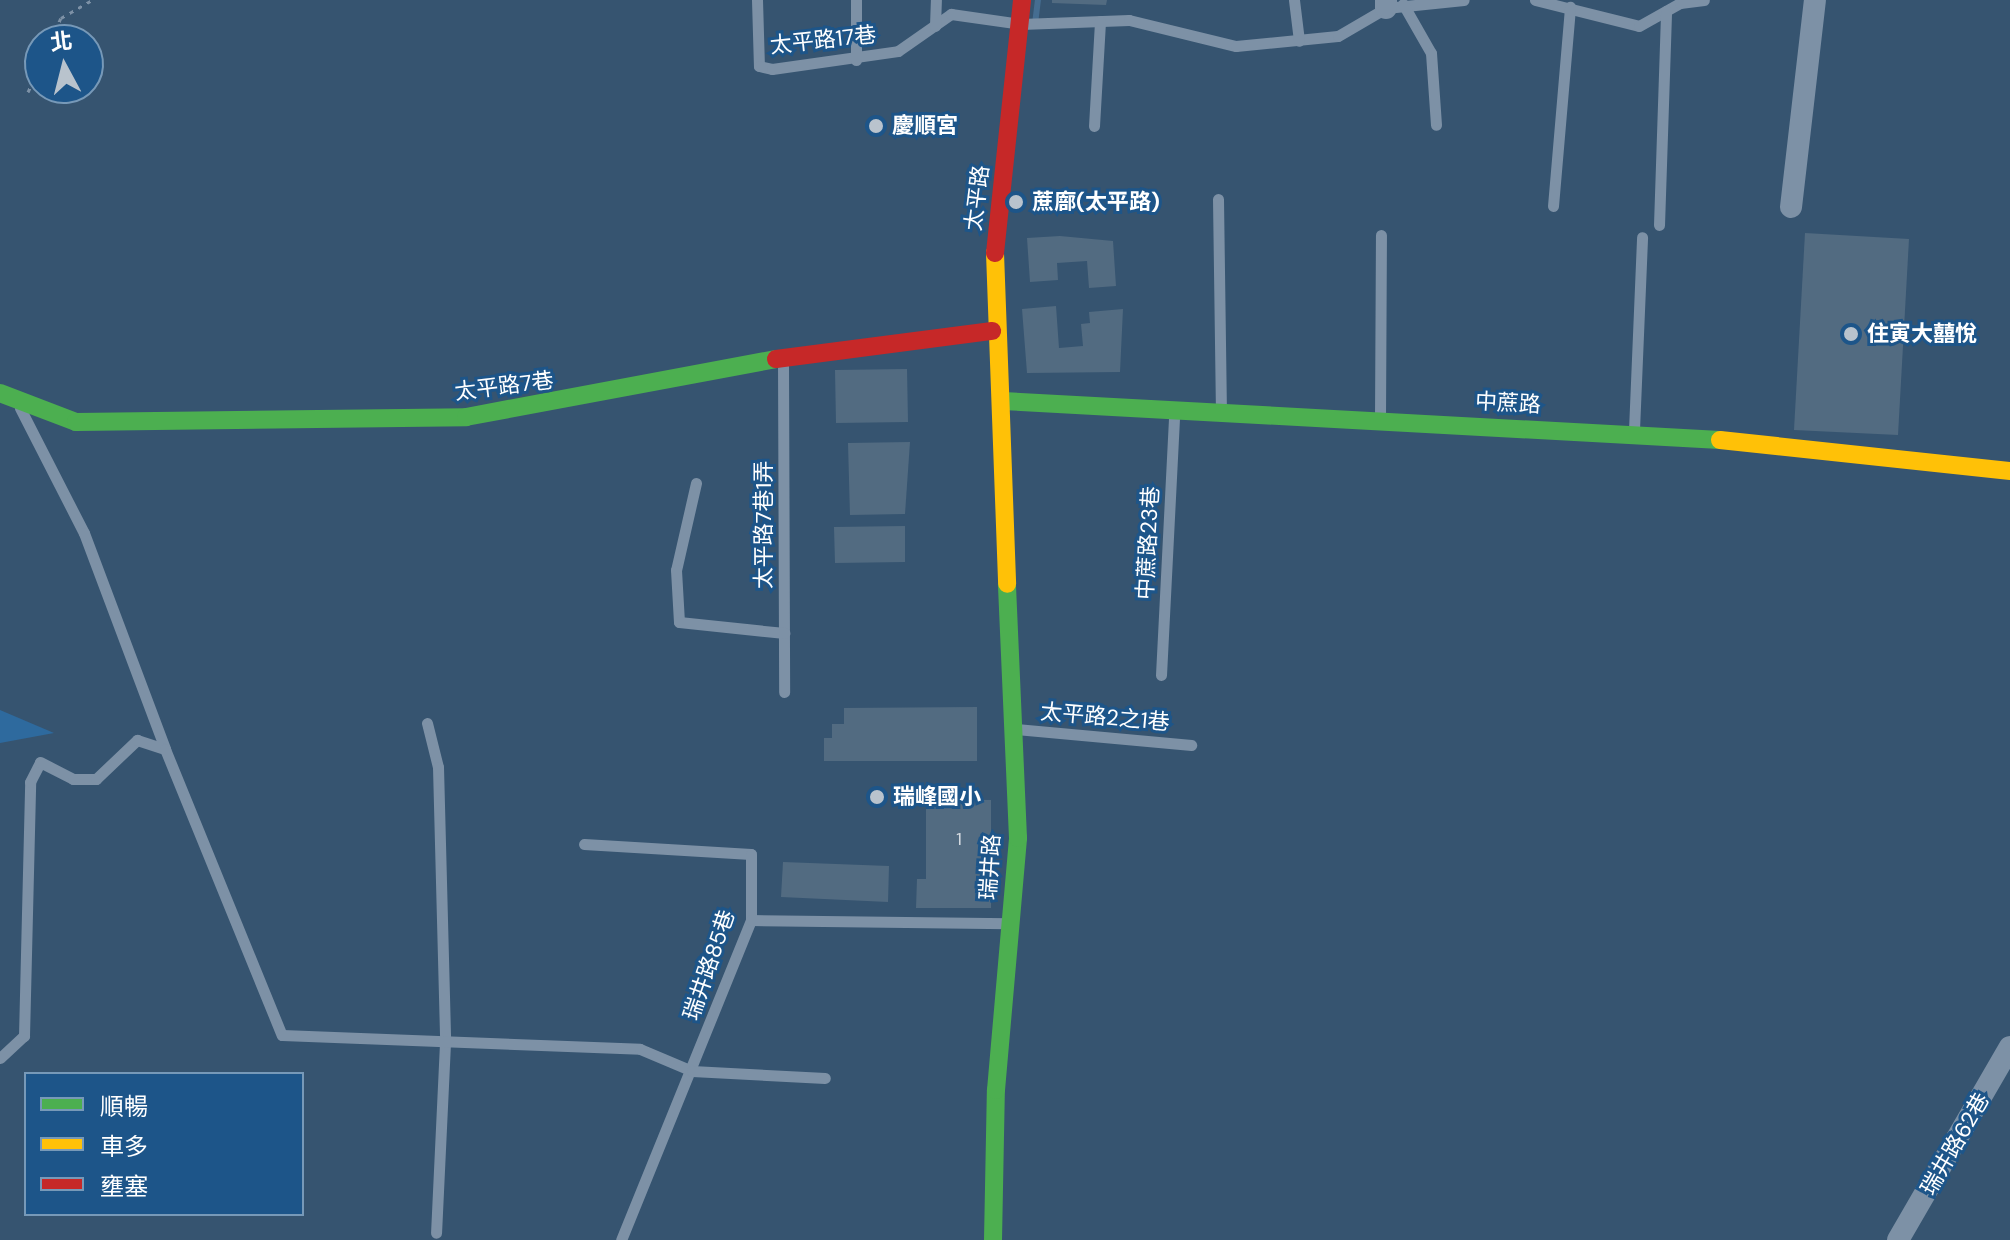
<!DOCTYPE html>
<html>
<head>
<meta charset="utf-8">
<style>
  body { margin:0 }
  #map { position:relative; width:2010px; height:1240px; overflow:hidden; background:#365470; font-family:"DM Sans","Noto Sans TC",sans-serif }
  div>[style] { position:absolute }
  .green>* { inset:0; background:#2e6a9e }
  .stream>* { height:6px; margin:-3px; padding:0 3px; transform-origin:3px; border-radius:3px; background:#456d91 }
  .building>* { inset:0; background:#526b81 }
  .path>* { height:3px; margin-top:-1.5px; transform-origin:0; background:repeating-linear-gradient(90deg,#7d91a6 0 4px,transparent 0 10px) }
  .lane>* { height:11px; margin:-5.5px; padding:0 5.5px; transform-origin:5.5px; border-radius:5.5px; background:#7d91a6 }
  .street>* { height:22px; margin:-11px; padding:0 11px; transform-origin:11px; border-radius:11px; background:#7d91a6 }
  .fast>* { height:18px; margin:-9px; padding:0 9px; transform-origin:9px; border-radius:9px; background:#4caf50 }
  .slow>* { height:18px; margin:-9px; padding:0 9px; transform-origin:9px; border-radius:9px; background:#ffc107 }
  .jam>* { height:18px; margin:-9px; padding:0 9px; transform-origin:9px; border-radius:9px; background:#c62828 }
  .dots>* { width:22px; height:22px; translate:-50% -50%; box-sizing:border-box; border:4px solid #1d5589; border-radius:50% }
  span { translate:-50% -50%; white-space:nowrap; text-align:center; line-height:1.15; -webkit-text-stroke:6px #1d5589; paint-order:stroke }
  .number-label { font-size:18px; color:#d4dae0 }
  .number-label span { -webkit-text-stroke-width:0 }
  .street-label { font-size:22px; color:#fff }
  .poi-label { font-size:22px; color:#fff; font-weight:700 }
  .left { translate:0 -50%; text-align:left }
  .legend { position:absolute; left:24px; top:1072px; width:280px; height:144px; box-sizing:border-box; background:#1d5589; border:2px solid #7799b8; margin:0; padding:10px 14px; list-style:none; font-size:24px; color:#fff }
  .legend li { display:flex; align-items:center; gap:16px; height:40px }
  .legend b { width:40px; border:2px solid #7799b8 }
  .north { position:absolute; left:24px; top:24px; width:80px; height:80px; box-sizing:border-box; background:#1d5589; border:2px solid #7799b8; border-radius:50%; rotate:353deg; font-size:22px; font-weight:700; line-height:32px; text-align:center; color:#fff }
  .north::after { content:''; display:block; margin:auto; width:28px; height:36px; background:#b9c3cd; clip-path:polygon(50% 0,100% 100%,50% 72%,0 100%) }
</style>
</head>
<body>
<div id="map">
  <div class="green">
    <div style="clip-path:polygon(0 710px,54px 733px,0 743px)"></div>
  </div>
  <div class="stream">
    <div style="left:1035px;top:24px;width:24px;rotate:-83deg"></div>
  </div>
  <div class="building">
    <div style="clip-path:polygon(1052px 0,1107px 0,1106px 5px,1052px 3px)"></div>
    <div style="clip-path:polygon(1805px 233px,1909px 239px,1898px 435px,1794px 430px)"></div>
    <div style="clip-path:polygon(1060px 236px,1113px 241px,1116px 286px,1089px 288px,1087px 261px,1057px 263px,1058px 280px,1030px 282px,1027px 238px)"></div>
    <div style="clip-path:polygon(1056px 306px,1059px 348px,1083px 346px,1081px 324px,1090px 323px,1089px 312px,1123px 309px,1120px 372px,1027px 373px,1022px 309px)"></div>
    <div style="clip-path:polygon(907px 369px,908px 422px,836px 423px,835px 370px)"></div>
    <div style="clip-path:polygon(910px 442px,905px 514px,850px 515px,848px 443px)"></div>
    <div style="clip-path:polygon(905px 526px,905px 562px,835px 563px,834px 527px)"></div>
    <div style="clip-path:polygon(977px 707px,977px 761px,824px 761px,824px 738px,832px 738px,832px 724px,844px 724px,844px 708px)"></div>
    <div style="clip-path:polygon(926px 799px,991px 800px,991px 908px,916px 908px,917px 879px,926px 879px)"></div>
    <div style="clip-path:polygon(783px 862px,889px 866px,888px 902px,781px 897px)"></div>
  </div>
  <div class="path">
    <div style="left:51px;top:40px;width:24px;rotate:-66deg"></div>
    <div style="left:61px;top:18px;width:36px;rotate:-30deg"></div>
    <div style="left:28px;top:92px;width:29px;rotate:-65deg"></div>
  </div>
  <div class="lane">
    <div style="left:757px;top:0;width:66px;rotate:88.3deg"></div>
    <div style="left:759px;top:66px;width:13px;rotate:13deg"></div>
    <div style="left:772px;top:69px;width:127px;rotate:-8.1deg"></div>
    <div style="left:898px;top:51px;width:65px;rotate:-34.9deg"></div>
    <div style="left:951px;top:14px;width:71px;rotate:8.1deg"></div>
    <div style="left:1021px;top:24px;width:108px;rotate:-2.1deg"></div>
    <div style="left:1129px;top:20px;width:110px;rotate:13.7deg"></div>
    <div style="left:1236px;top:46px;width:102px;rotate:-5.6deg"></div>
    <div style="left:1338px;top:36px;width:56px;rotate:-30.3deg"></div>
    <div style="left:1386px;top:8px;width:78px;rotate:-5.9deg"></div>
    <div style="left:856px;top:0;width:60px;rotate:90deg"></div>
    <div style="left:1294px;top:0;width:41px;rotate:83deg"></div>
    <div style="left:1535px;top:0;width:107px;rotate:14deg"></div>
    <div style="left:1639px;top:26px;width:47px;rotate:-29.3deg"></div>
    <div style="left:1680px;top:3px;width:24px;rotate:-7deg"></div>
    <div style="left:1403px;top:4px;width:56px;rotate:60.3deg"></div>
    <div style="left:1431px;top:53px;width:72px;rotate:86deg"></div>
    <div style="left:935px;top:26px;width:26px;rotate:-88deg"></div>
    <div style="left:1094px;top:126px;width:105px;rotate:-86.7deg"></div>
    <div style="left:1218px;top:199px;width:214px;rotate:89.2deg"></div>
    <div style="left:1553px;top:206px;width:200px;rotate:-85.1deg"></div>
    <div style="left:1659px;top:225px;width:214px;rotate:-88.1deg"></div>
    <div style="left:783px;top:360px;width:332px;rotate:89.8deg"></div>
    <div style="left:20px;top:408px;width:140px;rotate:62.9deg"></div>
    <div style="left:84px;top:533px;width:231px;rotate:69.4deg"></div>
    <div style="left:1380px;top:419px;width:184px;rotate:-89.7deg"></div>
    <div style="left:1634px;top:430px;width:193px;rotate:-87.6deg"></div>
    <div style="left:696px;top:483px;width:89px;rotate:102.9deg"></div>
    <div style="left:676px;top:570px;width:52px;rotate:86.7deg"></div>
    <div style="left:679px;top:622px;width:106px;rotate:6deg"></div>
    <div style="left:1161px;top:675px;width:259px;rotate:-87.1deg"></div>
    <div style="left:427px;top:723px;width:45px;rotate:76deg"></div>
    <div style="left:438px;top:767px;width:276px;rotate:88.5deg"></div>
    <div style="left:445px;top:1043px;width:190px;rotate:92.7deg"></div>
    <div style="left:1016px;top:729px;width:176px;rotate:5.2deg"></div>
    <div style="left:584px;top:844px;width:167px;rotate:3.4deg"></div>
    <div style="left:751px;top:854px;width:66px;rotate:90deg"></div>
    <div style="left:751px;top:920px;width:345px;rotate:112.1deg"></div>
    <div style="left:751px;top:920px;width:258px;rotate:0.7deg"></div>
    <div style="left:0;top:1058px;width:33px;rotate:-43deg"></div>
    <div style="left:24px;top:1036px;width:254px;rotate:-88.6deg"></div>
    <div style="left:30px;top:782px;width:22px;rotate:-63deg"></div>
    <div style="left:40px;top:762px;width:37px;rotate:27deg"></div>
    <div style="left:73px;top:779px;width:23px"></div>
    <div style="left:96px;top:779px;width:57px;rotate:-43.6deg"></div>
    <div style="left:137px;top:740px;width:29px;rotate:18deg"></div>
    <div style="left:165px;top:749px;width:309px;rotate:67.8deg"></div>
    <div style="left:282px;top:1035px;width:358px;rotate:2.2deg"></div>
    <div style="left:640px;top:1049px;width:56px;rotate:22.9deg"></div>
    <div style="left:692px;top:1071px;width:133px;rotate:3deg"></div>
  </div>
  <div class="street">
    <div style="left:1386px;top:0;width:8px;rotate:90deg"></div>
    <div style="left:1791px;top:207px;width:208px;rotate:-83.4deg"></div>
    <div style="left:1898px;top:1240px;width:223px;rotate:-59.9deg"></div>
  </div>
  <div class="fast">
    <div style="left:0;top:393px;width:81px;rotate:20.9deg"></div>
    <div style="left:76px;top:422px;width:390px;rotate:-0.7deg"></div>
    <div style="left:466px;top:417px;width:315px;rotate:-10.6deg"></div>
    <div style="left:1003px;top:401px;width:718px;rotate:3.11deg"></div>
    <div style="left:993px;top:1240px;width:150px;rotate:-88.9deg"></div>
    <div style="left:996px;top:1090px;width:253px;rotate:-85deg"></div>
    <div style="left:1018px;top:838px;width:254px;rotate:-92.5deg"></div>
  </div>
  <div class="slow">
    <div style="left:995px;top:253px;width:331px;rotate:87.9deg"></div>
    <div style="left:1720px;top:440px;width:292px;rotate:6.1deg"></div>
  </div>
  <div class="jam">
    <div style="left:995px;top:253px;width:254px;rotate:-83.9deg"></div>
    <div style="left:776px;top:359px;width:218px;rotate:-7.4deg"></div>
  </div>
  <div class="dots">
    <div style="left:876px;top:126px;background:#b9c3cd"></div>
    <div style="left:1016px;top:202px;background:#b9c3cd"></div>
    <div style="left:1851px;top:334px;background:#b9c3cd"></div>
    <div style="left:877px;top:797px;background:#b9c3cd"></div>
  </div>
  <div class="number-label">
    <span style="left:959px;top:839px">1</span>
  </div>
  <div class="street-label">
    <span style="left:823px;top:40px;rotate:-6deg">太平路17巷</span>
    <span style="left:977px;top:198px;rotate:-83deg">太平路</span>
    <span style="left:504px;top:386px;rotate:-7deg">太平路7巷</span>
    <span style="left:1508px;top:403px;rotate:3deg">中蔗路</span>
    <span style="left:764px;top:525px;rotate:-90deg">太平路7巷1弄</span>
    <span style="left:1148px;top:543px;rotate:-87deg">中蔗路23巷</span>
    <span style="left:1105px;top:717px;rotate:5deg">太平路2之1巷</span>
    <span style="left:990px;top:867px;rotate:-86deg">瑞井路</span>
    <span style="left:709px;top:965px;rotate:-71deg">瑞井路85巷</span>
    <span style="left:1955px;top:1144px;rotate:-60deg">瑞井路62巷</span>
  </div>
  <div class="poi-label">
    <span class="left" style="left:892px;top:126px">慶順宮</span>
    <span class="left" style="left:1032px;top:202px">蔗廍(太平路)</span>
    <span class="left" style="left:1867px;top:334px">住寅大囍悅</span>
    <span class="left" style="left:893px;top:797px">瑞峰國小</span>
  </div>
  <ul class="legend">
  <li><b style="height:10px;background:#4caf50"></b>順暢</li>
  <li><b style="height:10px;background:#ffc107"></b>車多</li>
  <li><b style="height:10px;background:#c62828"></b>壅塞</li>
  </ul>
  <div class="north">北</div>
</div>
</body>
</html>
